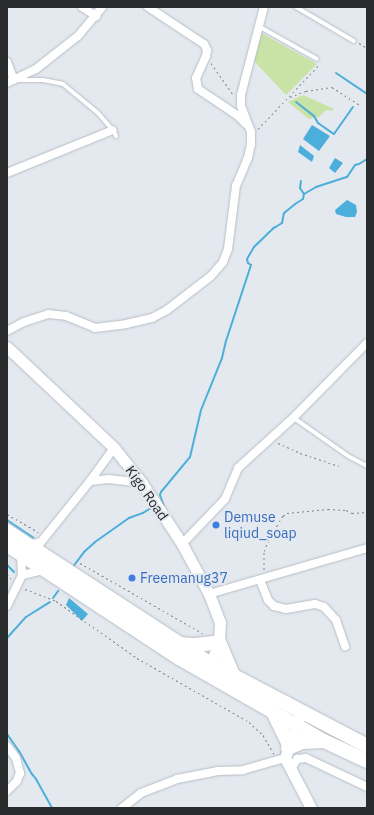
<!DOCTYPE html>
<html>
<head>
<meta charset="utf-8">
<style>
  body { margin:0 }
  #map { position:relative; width:374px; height:815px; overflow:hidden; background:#e3e9ef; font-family:"IBM Plex Sans",sans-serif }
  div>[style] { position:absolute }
  .green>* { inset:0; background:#c9e3a6 }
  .water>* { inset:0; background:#4caeda }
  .stream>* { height:2px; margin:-1px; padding:0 1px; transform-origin:1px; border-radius:1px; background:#4caeda }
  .path>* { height:1px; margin-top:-0.5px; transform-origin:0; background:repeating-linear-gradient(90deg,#82868a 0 2px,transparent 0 5px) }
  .roads { filter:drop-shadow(0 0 1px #b7bdc4) drop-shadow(0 0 1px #b7bdc4) }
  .lane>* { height:4px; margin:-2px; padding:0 2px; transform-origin:2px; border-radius:2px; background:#fff }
  .street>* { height:8px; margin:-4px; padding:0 4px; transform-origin:4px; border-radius:4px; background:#fff }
  .secondary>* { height:11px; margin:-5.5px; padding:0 5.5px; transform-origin:5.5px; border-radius:5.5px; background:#fff }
  .highway>* { height:14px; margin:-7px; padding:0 7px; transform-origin:7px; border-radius:7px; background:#fff }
  .dots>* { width:11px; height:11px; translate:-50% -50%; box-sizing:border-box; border:2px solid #e3e9ef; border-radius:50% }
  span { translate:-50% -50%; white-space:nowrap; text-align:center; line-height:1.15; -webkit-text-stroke:4px #e3e9ef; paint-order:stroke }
  .street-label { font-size:14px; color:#282a2c }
  .shop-label { font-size:14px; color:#366cbe }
  .left { translate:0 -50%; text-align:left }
  .frame { position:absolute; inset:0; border:8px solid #282a2c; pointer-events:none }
</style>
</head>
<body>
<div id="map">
  <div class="green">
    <div style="clip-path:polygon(261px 33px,317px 64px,286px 95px,254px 61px)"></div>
    <div style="clip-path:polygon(303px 95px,334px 109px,332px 111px,326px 110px,319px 117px,309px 119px,288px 102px)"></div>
  </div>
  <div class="water">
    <div style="clip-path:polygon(312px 125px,330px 136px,319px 151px,303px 139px)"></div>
    <div style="clip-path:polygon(300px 145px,314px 156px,312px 162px,298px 152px)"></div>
    <div style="clip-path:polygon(335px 158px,343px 163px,335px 173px,329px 168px)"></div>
    <div style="clip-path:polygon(347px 200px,356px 205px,357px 212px,355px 217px,346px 217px,336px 214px,335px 210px)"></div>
    <div style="clip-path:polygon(69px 598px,88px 614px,82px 621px,66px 605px)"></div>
  </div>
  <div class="stream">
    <div style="left:336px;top:73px;width:37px;rotate:34deg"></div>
    <div style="left:296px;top:102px;width:23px;rotate:38deg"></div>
    <div style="left:314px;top:116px;width:8px;rotate:60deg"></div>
    <div style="left:318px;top:123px;width:19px;rotate:35deg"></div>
    <div style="left:334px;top:134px;width:33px;rotate:-55deg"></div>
    <div style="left:304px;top:194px;width:14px;rotate:-30deg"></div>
    <div style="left:316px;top:187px;width:33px;rotate:-18deg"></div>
    <div style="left:347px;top:177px;width:14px;rotate:-56deg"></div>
    <div style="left:355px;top:165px;width:4px;rotate:-14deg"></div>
    <div style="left:359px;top:164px;width:9px;rotate:-32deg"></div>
    <div style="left:164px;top:506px;width:12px;rotate:-110deg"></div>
    <div style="left:160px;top:495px;width:3px;rotate:-72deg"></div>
    <div style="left:161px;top:492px;width:45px;rotate:-50.4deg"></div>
    <div style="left:190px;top:457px;width:48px;rotate:-76.8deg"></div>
    <div style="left:201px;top:410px;width:56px;rotate:-68deg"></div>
    <div style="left:222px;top:358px;width:17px;rotate:-77deg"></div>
    <div style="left:226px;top:341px;width:80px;rotate:-71.8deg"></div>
    <div style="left:251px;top:265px;width:4px;rotate:-146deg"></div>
    <div style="left:248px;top:263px;width:4px;rotate:-104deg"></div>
    <div style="left:247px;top:259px;width:14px;rotate:-60deg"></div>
    <div style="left:254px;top:247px;width:28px;rotate:-44deg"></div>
    <div style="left:274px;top:228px;width:9px;rotate:-32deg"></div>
    <div style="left:282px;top:223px;width:10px;rotate:-79deg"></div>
    <div style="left:284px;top:213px;width:14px;rotate:-39deg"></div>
    <div style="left:295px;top:204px;width:9px;rotate:-32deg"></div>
    <div style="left:303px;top:199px;width:5px;rotate:-79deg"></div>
    <div style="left:304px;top:194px;width:7px;rotate:-124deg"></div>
    <div style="left:300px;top:188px;width:7px;rotate:-82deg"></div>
    <div style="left:7px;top:520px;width:32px;rotate:34deg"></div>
    <div style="left:7px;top:565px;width:10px;rotate:45deg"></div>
    <div style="left:72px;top:568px;width:20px;rotate:-53deg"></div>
    <div style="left:84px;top:552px;width:15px;rotate:-42deg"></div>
    <div style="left:95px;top:542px;width:42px;rotate:-35.2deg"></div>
    <div style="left:129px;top:518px;width:15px;rotate:-20deg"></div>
    <div style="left:143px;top:513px;width:9px;rotate:-32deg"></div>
    <div style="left:53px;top:598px;width:9px;rotate:-54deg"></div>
    <div style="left:7px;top:638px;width:28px;rotate:-48deg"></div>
    <div style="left:26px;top:617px;width:28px;rotate:-32deg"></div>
    <div style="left:7px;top:734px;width:21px;rotate:55deg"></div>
    <div style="left:19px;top:751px;width:26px;rotate:61deg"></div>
    <div style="left:32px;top:774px;width:6px;rotate:51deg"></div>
    <div style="left:36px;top:779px;width:33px;rotate:61deg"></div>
  </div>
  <div class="path">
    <div style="left:359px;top:43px;width:9px;rotate:32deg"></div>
    <div style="left:211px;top:63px;width:39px;rotate:55deg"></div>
    <div style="left:290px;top:97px;width:17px;rotate:-21deg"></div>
    <div style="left:306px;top:91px;width:26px;rotate:-9deg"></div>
    <div style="left:332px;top:87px;width:33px;rotate:33deg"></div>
    <div style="left:258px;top:129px;width:88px;rotate:-46.4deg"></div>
    <div style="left:278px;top:443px;width:24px;rotate:24deg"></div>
    <div style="left:300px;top:453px;width:41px;rotate:18.4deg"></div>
    <div style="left:7px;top:514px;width:36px;rotate:30deg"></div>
    <div style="left:80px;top:563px;width:141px;rotate:29.8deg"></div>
    <div style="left:264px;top:570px;width:19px;rotate:-90deg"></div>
    <div style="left:264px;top:551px;width:13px;rotate:-67deg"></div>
    <div style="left:269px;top:539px;width:27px;rotate:-59deg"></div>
    <div style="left:283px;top:516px;width:5px;rotate:-37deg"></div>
    <div style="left:287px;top:513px;width:41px;rotate:-5.6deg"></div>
    <div style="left:328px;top:509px;width:18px;rotate:3deg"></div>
    <div style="left:346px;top:510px;width:7px;rotate:27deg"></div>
    <div style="left:352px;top:513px;width:15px;rotate:-4deg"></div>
    <div style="left:7px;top:574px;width:6px;rotate:51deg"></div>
    <div style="left:25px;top:589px;width:33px;rotate:21deg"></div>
    <div style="left:56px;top:601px;width:99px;rotate:35.1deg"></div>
    <div style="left:137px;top:658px;width:129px;rotate:29.7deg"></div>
    <div style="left:249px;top:722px;width:19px;rotate:43deg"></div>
    <div style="left:263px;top:735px;width:22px;rotate:60deg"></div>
  </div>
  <div class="roads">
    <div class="lane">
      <div style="left:296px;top:7px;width:67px;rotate:30.4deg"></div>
      <div style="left:260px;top:27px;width:65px;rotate:29.3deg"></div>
      <div style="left:18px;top:80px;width:25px"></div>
      <div style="left:43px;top:80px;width:20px;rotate:11deg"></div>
      <div style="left:63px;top:84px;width:45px;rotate:39.6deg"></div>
      <div style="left:98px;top:113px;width:23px;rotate:49deg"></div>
      <div style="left:113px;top:130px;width:7px;rotate:63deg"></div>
      <div style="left:294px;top:418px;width:66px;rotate:35.1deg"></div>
      <div style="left:348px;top:456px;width:21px;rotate:28deg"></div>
    </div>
    <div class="street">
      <div style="left:82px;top:7px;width:17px;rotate:33deg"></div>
      <div style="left:148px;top:7px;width:67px;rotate:33.5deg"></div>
      <div style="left:204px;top:44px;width:7px;rotate:63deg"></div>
      <div style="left:207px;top:50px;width:6px;rotate:99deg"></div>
      <div style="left:206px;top:56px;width:24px;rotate:114deg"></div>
      <div style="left:196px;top:78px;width:11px;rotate:80deg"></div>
      <div style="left:198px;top:89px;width:47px;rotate:33.7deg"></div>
      <div style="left:237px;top:115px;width:13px;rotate:45deg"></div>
      <div style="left:7px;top:62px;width:19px;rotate:69deg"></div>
      <div style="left:7px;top:83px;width:32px;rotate:-26deg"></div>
      <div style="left:36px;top:69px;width:53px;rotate:-38.2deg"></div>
      <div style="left:78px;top:36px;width:38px;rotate:-50deg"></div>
      <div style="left:7px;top:173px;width:114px;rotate:-22.1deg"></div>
      <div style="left:7px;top:331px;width:19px;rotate:-28deg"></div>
      <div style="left:24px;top:322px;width:25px;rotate:-18deg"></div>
      <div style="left:48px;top:314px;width:18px;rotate:6deg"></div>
      <div style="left:66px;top:316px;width:31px;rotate:22deg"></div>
      <div style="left:95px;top:328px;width:31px;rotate:-7deg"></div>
      <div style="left:126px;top:324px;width:27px;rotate:-13deg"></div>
      <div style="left:152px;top:318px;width:17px;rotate:-28deg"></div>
      <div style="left:167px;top:310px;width:56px;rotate:-37.7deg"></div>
      <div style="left:211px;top:276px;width:18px;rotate:-49deg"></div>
      <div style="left:223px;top:262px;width:14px;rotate:-69deg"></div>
      <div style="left:228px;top:249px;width:64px;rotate:-82.8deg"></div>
      <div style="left:236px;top:186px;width:30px;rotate:-67deg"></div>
      <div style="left:248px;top:158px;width:14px;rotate:-78deg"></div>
      <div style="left:251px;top:144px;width:12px;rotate:-90deg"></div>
      <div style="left:251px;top:132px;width:28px;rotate:-111deg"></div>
      <div style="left:241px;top:106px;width:11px;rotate:-90deg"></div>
      <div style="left:241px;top:95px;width:91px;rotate:-75.4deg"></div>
      <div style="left:90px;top:481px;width:19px;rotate:-6deg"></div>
      <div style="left:109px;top:479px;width:33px;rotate:7deg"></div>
      <div style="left:182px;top:544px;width:62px;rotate:-46.3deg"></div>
      <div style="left:225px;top:499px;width:34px;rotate:-67deg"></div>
      <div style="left:238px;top:468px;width:74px;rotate:-42.3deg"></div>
      <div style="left:293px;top:418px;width:105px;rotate:-45.4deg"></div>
      <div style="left:28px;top:545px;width:13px;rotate:-13deg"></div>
      <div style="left:41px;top:542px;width:78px;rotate:-51.2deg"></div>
      <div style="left:90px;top:481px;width:41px;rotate:-54deg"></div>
      <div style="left:22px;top:575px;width:23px;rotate:-13deg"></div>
      <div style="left:260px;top:580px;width:22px;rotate:68deg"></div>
      <div style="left:268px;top:600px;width:8px;rotate:45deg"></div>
      <div style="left:274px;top:606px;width:12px;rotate:14deg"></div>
      <div style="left:286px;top:609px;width:29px;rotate:-10deg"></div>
      <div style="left:315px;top:604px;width:9px;rotate:18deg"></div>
      <div style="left:324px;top:607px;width:18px;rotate:47deg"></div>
      <div style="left:336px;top:620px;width:28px;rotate:71deg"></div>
      <div style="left:209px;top:594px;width:165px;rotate:-16.2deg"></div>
      <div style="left:7px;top:606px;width:34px;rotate:-64deg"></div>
      <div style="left:22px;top:575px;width:21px;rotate:-93deg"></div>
      <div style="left:7px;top:746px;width:15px;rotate:53deg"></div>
      <div style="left:16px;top:758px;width:16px;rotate:75deg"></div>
      <div style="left:20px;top:773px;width:9px;rotate:111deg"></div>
      <div style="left:17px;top:781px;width:14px;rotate:135deg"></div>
      <div style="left:291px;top:769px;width:12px;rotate:-59deg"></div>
      <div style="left:297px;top:759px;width:9px;rotate:-6deg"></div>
      <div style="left:306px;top:758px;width:68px;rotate:25.4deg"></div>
      <div style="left:122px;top:808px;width:24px;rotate:-38deg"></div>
      <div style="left:141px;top:793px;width:39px;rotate:-21deg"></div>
      <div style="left:177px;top:779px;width:42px;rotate:-11deg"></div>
      <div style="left:218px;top:771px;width:25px;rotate:-2deg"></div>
      <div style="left:243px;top:770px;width:44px;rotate:-15.9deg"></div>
    </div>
    <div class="secondary">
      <div style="left:7px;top:347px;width:147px;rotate:43.3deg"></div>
      <div style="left:114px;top:448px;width:45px;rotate:51.3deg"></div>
      <div style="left:142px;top:483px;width:73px;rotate:56.7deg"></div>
      <div style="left:182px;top:544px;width:57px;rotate:61.6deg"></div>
      <div style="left:209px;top:594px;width:30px;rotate:69deg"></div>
      <div style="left:220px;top:622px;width:20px;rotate:93deg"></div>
      <div style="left:219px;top:642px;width:31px;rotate:111deg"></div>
      <div style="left:299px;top:718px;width:42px;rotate:109.3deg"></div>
      <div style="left:285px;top:758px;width:56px;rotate:62.5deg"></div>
    </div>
    <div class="highway">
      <div style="left:7px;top:531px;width:244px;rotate:33.1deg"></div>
      <div style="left:211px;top:664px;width:176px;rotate:27.7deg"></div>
      <div style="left:7px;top:545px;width:206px;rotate:33.3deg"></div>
      <div style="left:179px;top:658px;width:167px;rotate:29.8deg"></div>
      <div style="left:324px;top:741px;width:47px;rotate:24.9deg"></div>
      <div style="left:180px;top:644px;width:16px;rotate:4deg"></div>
      <div style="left:196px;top:645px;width:23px;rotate:-7deg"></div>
      <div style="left:219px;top:642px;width:36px;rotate:67deg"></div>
      <div style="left:273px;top:712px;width:37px;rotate:64deg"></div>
      <div style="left:288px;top:748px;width:15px;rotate:-23deg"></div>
      <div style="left:302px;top:742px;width:21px;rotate:-3deg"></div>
    </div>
  </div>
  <div class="dots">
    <div style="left:216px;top:525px;background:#3f7fe0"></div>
    <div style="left:132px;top:578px;background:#3f7fe0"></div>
  </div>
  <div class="street-label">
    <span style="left:147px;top:493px;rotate:55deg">Kigo Road</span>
  </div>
  <div class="shop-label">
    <span class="left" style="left:224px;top:525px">Demuse<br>liqiud_soap</span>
    <span class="left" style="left:140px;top:578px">Freemanug37</span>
  </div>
  <div class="frame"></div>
</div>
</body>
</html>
